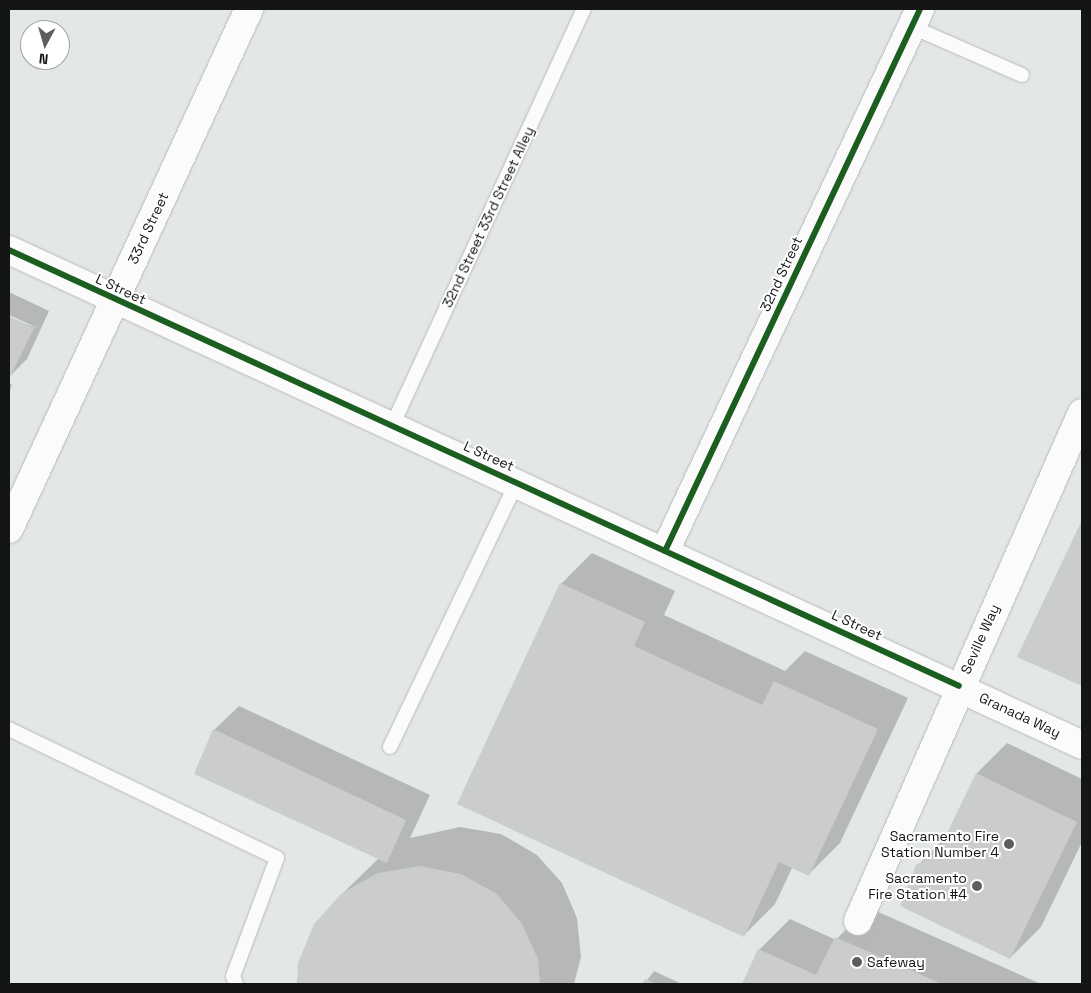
<!DOCTYPE html>
<html>
<head>
<meta charset="utf-8">
<style>
  body { margin:0 }
  #map { position:relative; width:1091px; height:993px; overflow:hidden; background:#e3e7e5; font-family:"Space Grotesk",sans-serif }
  div>[style] { position:absolute }
  .shadow>* { inset:0; background:#0003 }
  .building>* { inset:0; background:#cacdcc }
  .roads { filter:drop-shadow(0 0 1px #b9bbba) drop-shadow(0 0 1px #b9bbba) }
  .lane>* { height:14px; margin:-7px; padding:0 7px; transform-origin:7px; border-radius:7px; background:#fbfbfb }
  .street>* { height:28px; margin:-14px; padding:0 14px; transform-origin:14px; border-radius:14px; background:#fbfbfb }
  .cycleway>* { height:6px; margin:-3px; padding:0 3px; transform-origin:3px; border-radius:3px; background:#1b5e20 }
  .dots>* { width:14px; height:14px; translate:-50% -50%; box-sizing:border-box; border:2px solid #fff; border-radius:50% }
  span { translate:-50% -50%; white-space:nowrap; text-align:center; line-height:1.15; -webkit-text-stroke:4px #fff; paint-order:stroke }
  .street-label { font-size:14px; color:#141615 }
  .poi-label { font-size:14px; color:#141615 }
  .right { translate:-100% -50%; text-align:right }
  .left { translate:0 -50%; text-align:left }
  .frame { position:absolute; inset:0; border:10px solid #141615; pointer-events:none }
  .north { position:absolute; left:20px; top:20px; width:50px; height:50px; box-sizing:border-box; background:#fff; border:1px solid #a1a2a1; border-radius:50%; rotate:186deg; font-size:14px; font-weight:700; line-height:20px; text-align:center; color:#141615 }
  .north::after { content:''; display:block; margin:auto; width:18px; height:22px; background:#5c5f5e; clip-path:polygon(50% 0,100% 100%,50% 72%,0 100%) }
</style>
</head>
<body>
<div id="map">
  <div class="shadow">
    <div style="clip-path:polygon(9px 292px,49px 311px,27px 359px,10px 376px,9px 318px,40px 329px,9px 315px)"></div>
    <div style="clip-path:polygon(9px 383px,12px 385px,9px 393px)"></div>
    <div style="clip-path:polygon(1082px 523px,1082px 684px,1019px 656px)"></div>
    <div style="clip-path:polygon(592px 553px,675px 591px,664px 615px,785px 671px,805px 651px,908px 698px,840px 843px,809px 874px,793px 866px,775px 904px,744px 935px,561px 584px)"></div>
    <div style="clip-path:polygon(239px 706px,430px 795px,410px 838px,460px 827px,501px 834px,537px 855px,562px 883px,577px 918px,581px 957px,574px 984px,299px 984px,300px 963px,342px 894px,379px 858px,214px 730px)"></div>
    <div style="clip-path:polygon(1007px 743px,1082px 779px,1082px 842px,1041px 927px,1010px 958px,917px 866px,947px 836px,977px 773px)"></div>
    <div style="clip-path:polygon(867px 907px,1041px 984px,743px 984px,759px 950px,790px 919px,836px 940px)"></div>
    <div style="clip-path:polygon(654px 971px,682px 984px,644px 984px)"></div>
  </div>
  <div class="building">
    <div style="clip-path:polygon(9px 316px,34px 328px,10px 377px,9px 376px)"></div>
    <div style="clip-path:polygon(1082px 520px,1082px 686px,1017px 657px)"></div>
    <div style="clip-path:polygon(560px 583px,645px 622px,634px 646px,762px 705px,774px 681px,878px 729px,809px 876px,779px 862px,744px 937px,457px 804px)"></div>
    <div style="clip-path:polygon(213px 729px,406px 820px,387px 863px,194px 774px)"></div>
    <div style="clip-path:polygon(976px 773px,1077px 822px,1010px 959px,900px 906px,916px 865px,938px 852px)"></div>
    <div style="clip-path:polygon(419px 866px,461px 874px,497px 894px,522px 924px,538px 959px,540px 984px,297px 984px,298px 963px,314px 924px,342px 893px,378px 873px)"></div>
    <div style="clip-path:polygon(835px 937px,942px 984px,742px 984px,758px 949px,816px 975px)"></div>
    <div style="clip-path:polygon(645px 979px,657px 984px,642px 984px)"></div>
  </div>
  <div class="roads">
    <div class="lane">
      <div style="left:912px;top:27px;width:120px;rotate:23.6deg"></div>
      <div style="left:392px;top:426px;width:459px;rotate:-65.3deg"></div>
      <div style="left:9px;top:729px;width:297px;rotate:25.7deg"></div>
      <div style="left:277px;top:858px;width:126px;rotate:110.4deg"></div>
      <div style="left:233px;top:976px;width:9px;rotate:69deg"></div>
      <div style="left:390px;top:747px;width:294px;rotate:-64.4deg"></div>
    </div>
    <div class="street">
      <div style="left:9px;top:250px;width:1182px;rotate:24.76deg"></div>
      <div style="left:9px;top:529px;width:573px;rotate:-65.22deg"></div>
      <div style="left:665px;top:551px;width:599px;rotate:-64.8deg"></div>
      <div style="left:858px;top:921px;width:555px;rotate:-66.21deg"></div>
    </div>
  </div>
  <div class="cycleway">
    <div style="left:9px;top:250px;width:1045px;rotate:24.65deg"></div>
    <div style="left:665px;top:551px;width:599px;rotate:-64.8deg"></div>
  </div>
  <div class="dots">
    <div style="left:1009px;top:844px;background:#5c5f5e"></div>
    <div style="left:977px;top:886px;background:#5c5f5e"></div>
    <div style="left:857px;top:962px;background:#5c5f5e"></div>
  </div>
  <div class="street-label">
    <span style="left:488px;top:217px;rotate:-65deg">32nd Street 33rd Street Alley</span>
    <span style="left:148px;top:228px;rotate:-65deg">33rd Street</span>
    <span style="left:781px;top:274px;rotate:-65deg">32nd Street</span>
    <span style="left:121px;top:289px;rotate:25deg">L Street</span>
    <span style="left:489px;top:456px;rotate:24deg">L Street</span>
    <span style="left:857px;top:625px;rotate:25deg">L Street</span>
    <span style="left:980px;top:639px;rotate:-66deg">Seville Way</span>
    <span style="left:1020px;top:715px;rotate:25deg">Granada Way</span>
  </div>
  <div class="poi-label">
    <span class="right" style="left:999px;top:844px">Sacramento Fire<br>Station Number 4</span>
    <span class="right" style="left:967px;top:886px">Sacramento<br>Fire Station #4</span>
    <span class="left" style="left:867px;top:962px">Safeway</span>
  </div>
  <div class="frame"></div>
  <div class="north">N</div>
</div>
</body>
</html>
